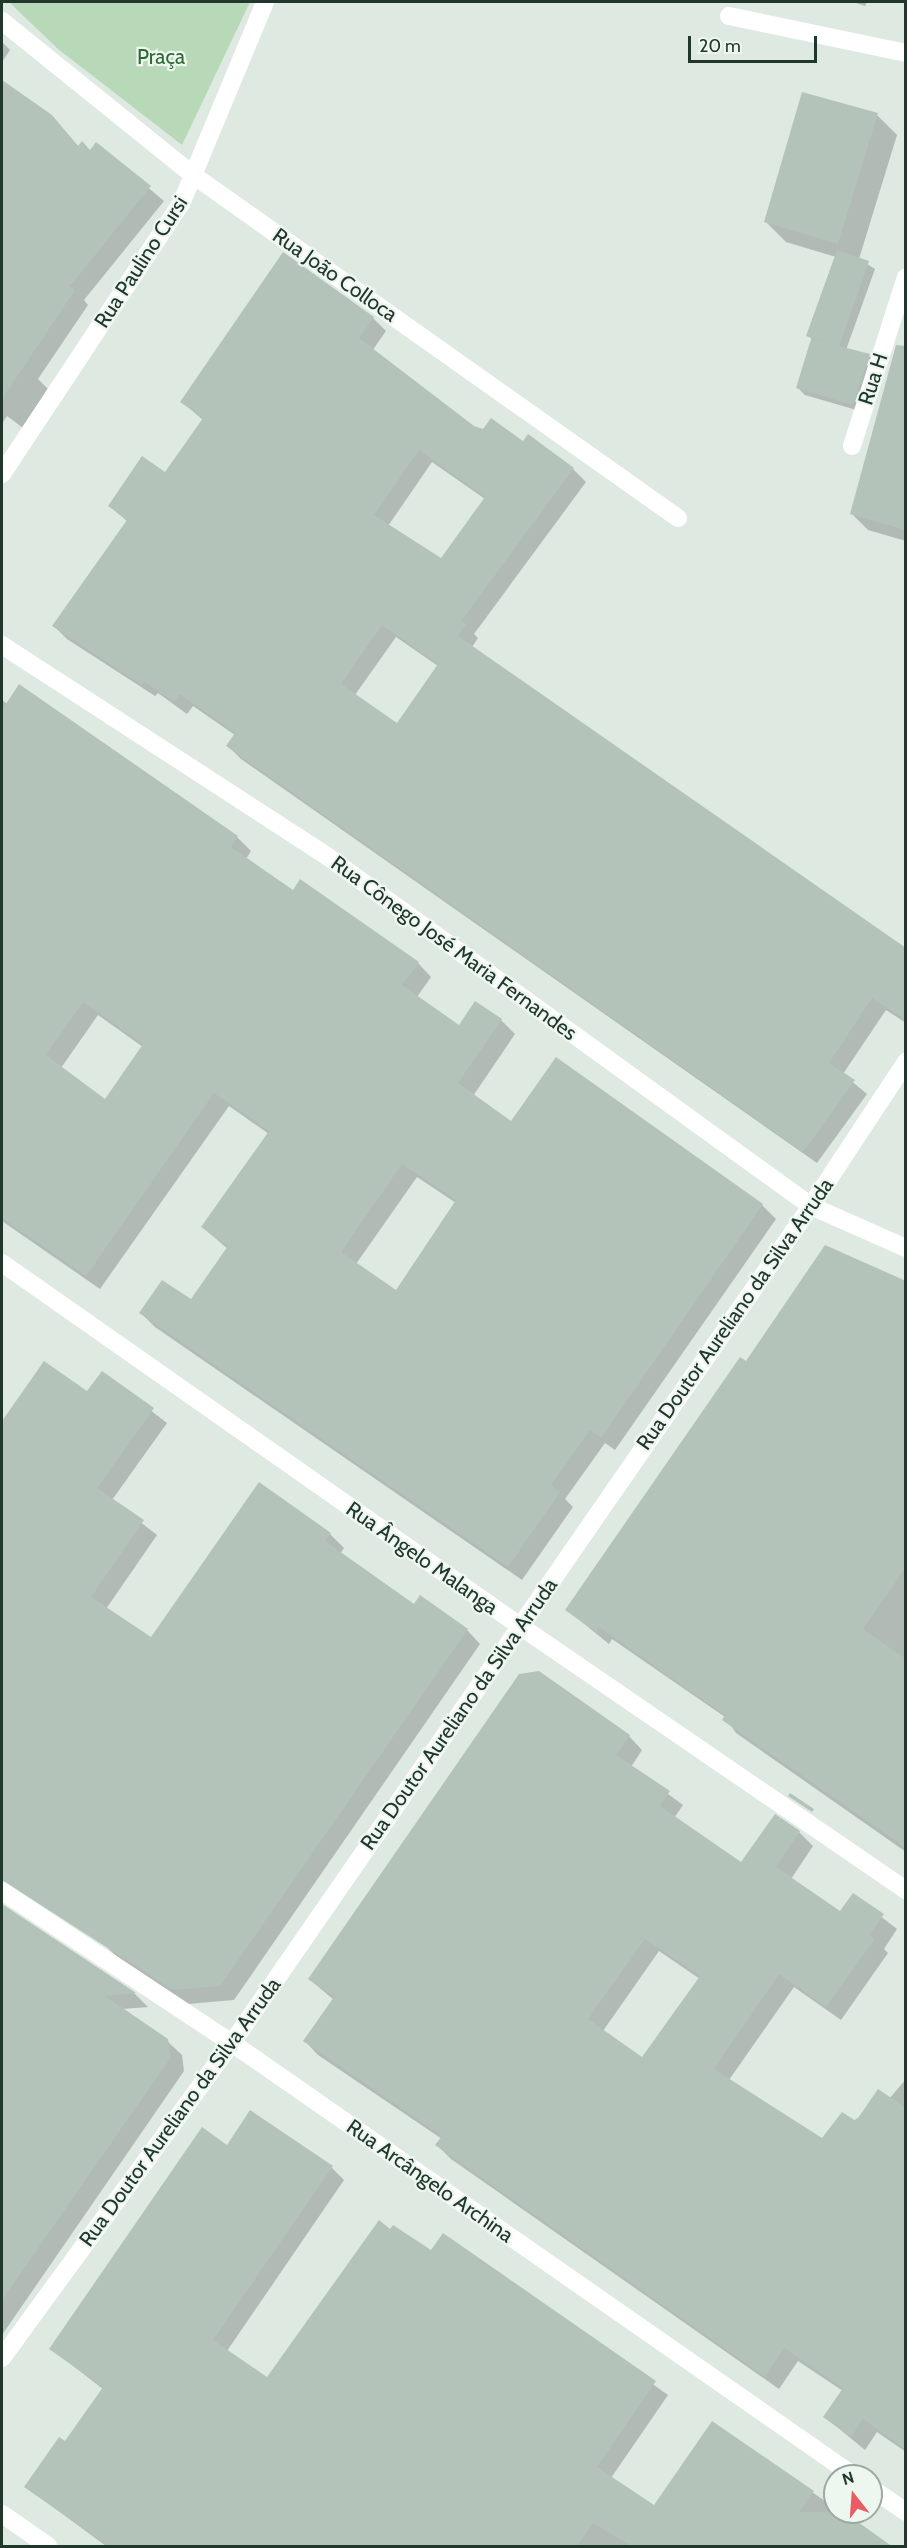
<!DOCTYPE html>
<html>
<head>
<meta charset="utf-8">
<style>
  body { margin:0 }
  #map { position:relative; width:907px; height:2548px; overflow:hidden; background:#dee9e1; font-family:Cabin,sans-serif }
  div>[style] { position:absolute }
  .green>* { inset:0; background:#b8d9b8 }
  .shadow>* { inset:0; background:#0003 }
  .building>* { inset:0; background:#b4c3b9 }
  .minor>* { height:18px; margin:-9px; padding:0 9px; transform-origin:9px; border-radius:9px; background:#fff }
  span { translate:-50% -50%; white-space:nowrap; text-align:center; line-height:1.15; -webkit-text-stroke:4.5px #eef6f0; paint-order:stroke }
  .park-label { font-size:21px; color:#2d6b33 }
  .street-label { font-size:21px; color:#21372b }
  .frame { position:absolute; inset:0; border:3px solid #21372b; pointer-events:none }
  .north { position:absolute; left:823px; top:2464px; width:60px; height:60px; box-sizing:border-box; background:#eef6f0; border:2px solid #9caaa1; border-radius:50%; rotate:343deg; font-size:16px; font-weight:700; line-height:24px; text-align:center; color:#21372b }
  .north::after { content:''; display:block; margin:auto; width:21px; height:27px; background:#e95c62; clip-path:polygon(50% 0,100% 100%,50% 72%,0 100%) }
  .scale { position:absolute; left:688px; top:36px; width:129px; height:27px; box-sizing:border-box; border:3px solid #21372b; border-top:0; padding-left:8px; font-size:18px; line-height:21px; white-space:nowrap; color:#21372b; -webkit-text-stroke:4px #eef6f0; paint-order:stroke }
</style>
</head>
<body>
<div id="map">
  <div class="green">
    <div style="clip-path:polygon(9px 2px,250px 2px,182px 145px,58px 49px)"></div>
  </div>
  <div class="shadow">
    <div style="clip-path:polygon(853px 2px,867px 2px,865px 6px)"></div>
    <div style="clip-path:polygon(2px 42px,10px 50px,2px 62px)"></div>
    <div style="clip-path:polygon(2px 82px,51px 116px,79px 147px,91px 152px,96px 144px,164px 201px,84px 300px,88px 305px,38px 379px,53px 394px,27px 431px,7px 416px,2px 424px)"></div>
    <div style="clip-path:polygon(877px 115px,897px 135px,859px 259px,875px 269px,846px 350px,869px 356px,876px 363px,860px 411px,805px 395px,798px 388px,813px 340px,808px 336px,836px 257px,786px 242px,766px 222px)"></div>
    <div style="clip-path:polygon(evenodd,373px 318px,386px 331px,372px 351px,473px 427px,523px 443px,573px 469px,586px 482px,474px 634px,478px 638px,472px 647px,906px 949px,906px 1023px,886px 1010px,843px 1074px,867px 1094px,817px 1163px,241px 759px,228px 746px,235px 735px,193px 706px,187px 714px,158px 693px,155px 696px,67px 639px,54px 626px,128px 522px,110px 506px,166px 474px,203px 420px,182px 402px,373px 318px,432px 462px,485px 499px,441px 560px,388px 526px,432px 462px,373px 318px,396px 637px,438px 666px,398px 725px,355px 695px,396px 637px)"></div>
    <div style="clip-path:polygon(906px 365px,906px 541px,868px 530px,851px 513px)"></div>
    <div style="clip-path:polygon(evenodd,20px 686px,237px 837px,251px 851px,246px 859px,293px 892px,418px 963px,431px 977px,417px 997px,459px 1027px,476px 1003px,501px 1020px,515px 1034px,473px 1096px,511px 1123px,762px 1205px,776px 1219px,615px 1450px,605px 1443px,565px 1499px,573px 1507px,522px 1580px,155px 1327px,141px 1313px,191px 1301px,228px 1249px,202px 1227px,269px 1134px,229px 1106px,100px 1289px,2px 1221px,2px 700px,7px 704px,20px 686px,98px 1015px,143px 1047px,106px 1101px,61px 1068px,98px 1015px,20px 686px,417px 1177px,456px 1203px,396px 1292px,356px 1264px,417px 1177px)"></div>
    <div style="clip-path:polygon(906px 1281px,906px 1852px,736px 1733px,725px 1717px,612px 1639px,609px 1644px,567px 1610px,746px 1363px)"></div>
    <div style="clip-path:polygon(102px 1373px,167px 1423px,112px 1500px,157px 1535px,106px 1609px,151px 1639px,330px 1534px,344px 1548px,340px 1554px,414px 1606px,467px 1630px,480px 1644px,234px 2000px,188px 2004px,116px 1956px,103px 1943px,113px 1927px,2px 1849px,2px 1438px,15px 1419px,87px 1394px)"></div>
    <div style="clip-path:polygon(evenodd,629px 1736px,642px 1750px,631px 1767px,683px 1805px,674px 1818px,741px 1864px,799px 1832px,813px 1846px,791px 1879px,840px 1913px,853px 1895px,897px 1929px,884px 1949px,888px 1953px,841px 2020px,794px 1987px,729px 2080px,822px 2140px,889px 2099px,906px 2079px,906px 2452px,877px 2432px,865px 2450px,825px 2417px,843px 2391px,798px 2361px,779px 2389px,451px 2159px,437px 2145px,442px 2139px,318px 2055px,305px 2041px,334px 2000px,309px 1979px,629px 1736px,659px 1951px,700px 1979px,643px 2059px,603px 2031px,659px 1951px)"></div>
    <div style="clip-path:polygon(2px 1925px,78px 1978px,88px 1963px,135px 1994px,148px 2007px,122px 2009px,167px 2041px,182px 2055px,184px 2071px,2px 2335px)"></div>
    <div style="clip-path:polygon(227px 2147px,332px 2168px,344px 2180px,227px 2351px,267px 2379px,391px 2231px,431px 2252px,443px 2235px,668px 2395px,611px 2478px,654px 2507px,713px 2423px,835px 2508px,835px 2512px,841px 2512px,890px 2546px,106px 2546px,26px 2487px,65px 2443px,103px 2389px,51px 2349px)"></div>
  </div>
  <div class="building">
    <div style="clip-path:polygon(2px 80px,52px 115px,78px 146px,82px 141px,90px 150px,96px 142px,151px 186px,70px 286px,75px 290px,2px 399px)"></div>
    <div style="clip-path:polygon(802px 92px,878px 113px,838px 244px,764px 222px)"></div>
    <div style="clip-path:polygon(837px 250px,869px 261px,839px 346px,870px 354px,853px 405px,796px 388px,811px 339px,827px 343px,806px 336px)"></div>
    <div style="clip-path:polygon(evenodd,283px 252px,374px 317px,359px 338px,474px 426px,483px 429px,491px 418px,523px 441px,528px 434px,574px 468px,461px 621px,466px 624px,458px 636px,906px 948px,906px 1020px,872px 998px,829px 1063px,855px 1080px,803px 1152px,226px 746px,235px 733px,180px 694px,174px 702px,144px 681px,142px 685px,52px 626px,127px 520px,108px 506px,142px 456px,165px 472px,203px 418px,180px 402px,283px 252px,419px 450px,485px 497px,441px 558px,374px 515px,419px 450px,283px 252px,382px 625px,438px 664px,397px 723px,341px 684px,382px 625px)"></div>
    <div style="clip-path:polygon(896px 345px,906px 346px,906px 530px,850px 514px)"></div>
    <div style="clip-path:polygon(evenodd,19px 684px,238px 836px,231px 847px,293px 890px,300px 879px,419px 962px,402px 985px,459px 1025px,475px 1001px,502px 1019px,458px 1083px,511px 1121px,556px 1057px,763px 1204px,601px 1438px,590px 1430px,551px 1485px,560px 1492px,508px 1567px,139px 1313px,162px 1280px,191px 1299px,228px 1246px,201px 1227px,269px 1131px,214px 1093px,86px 1276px,2px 1218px,2px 710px,19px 684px,83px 1002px,143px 1044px,105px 1099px,46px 1055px,83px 1002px,19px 684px,402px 1164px,456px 1200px,396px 1290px,341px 1252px,402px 1164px)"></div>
    <div style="clip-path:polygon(825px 1245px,906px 1281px,906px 1567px,863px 1629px,906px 1659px,906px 1848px,722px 1720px,725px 1715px,673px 1679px,599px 1627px,596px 1632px,565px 1610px,740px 1357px,746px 1361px)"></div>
    <div style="clip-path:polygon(44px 1361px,87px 1391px,102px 1371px,154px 1408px,97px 1488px,144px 1520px,91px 1597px,151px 1637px,259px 1482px,331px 1533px,325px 1541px,414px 1604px,420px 1595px,468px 1629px,220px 1986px,173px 1990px,2px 1880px,2px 1421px)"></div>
    <div style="clip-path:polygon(evenodd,539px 1671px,630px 1735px,616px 1755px,670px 1791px,660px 1806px,741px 1862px,775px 1814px,800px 1831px,776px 1867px,840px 1911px,853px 1893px,884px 1914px,870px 1935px,875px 1939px,826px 2007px,779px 1974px,714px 2069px,822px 2138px,842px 2112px,856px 2121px,878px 2089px,906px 2108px,906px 2450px,863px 2419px,851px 2437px,823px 2417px,843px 2388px,784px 2348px,765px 2377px,435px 2145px,442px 2136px,303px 2041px,334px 1997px,308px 1979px,519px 1674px,539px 1671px,645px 1939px,700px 1976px,642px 2057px,588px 2019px,645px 1939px)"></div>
    <div style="clip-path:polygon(790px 1793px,814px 1809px,812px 1812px,788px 1796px)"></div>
    <div style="clip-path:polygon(2px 1904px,136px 1993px,105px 1996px,168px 2039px,171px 2057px,2px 2300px)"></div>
    <div style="clip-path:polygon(250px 2110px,333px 2166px,213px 2340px,267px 2377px,379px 2220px,390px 2229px,393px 2225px,431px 2250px,443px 2233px,656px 2381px,597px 2467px,654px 2505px,712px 2421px,814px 2491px,799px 2512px,844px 2512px,893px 2547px,633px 2547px,593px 2523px,576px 2547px,110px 2547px,24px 2487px,59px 2437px,65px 2441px,103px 2387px,49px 2349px,202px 2127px,227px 2145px)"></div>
  </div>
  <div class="minor">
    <div style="left:729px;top:16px;width:181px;rotate:11.8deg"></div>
    <div style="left:2px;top:21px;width:245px;rotate:38.9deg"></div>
    <div style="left:193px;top:175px;width:594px;rotate:35.27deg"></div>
    <div style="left:852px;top:446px;width:177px;rotate:-72.3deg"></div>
    <div style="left:2px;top:474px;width:324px;rotate:-56.5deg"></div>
    <div style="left:181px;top:204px;width:219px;rotate:-67.4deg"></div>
    <div style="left:2px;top:645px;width:389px;rotate:33deg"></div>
    <div style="left:328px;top:857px;width:596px;rotate:35.85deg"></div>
    <div style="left:811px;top:1206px;width:104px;rotate:23.9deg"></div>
    <div style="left:2px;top:1263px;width:633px;rotate:35.02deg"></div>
    <div style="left:520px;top:1626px;width:468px;rotate:34.4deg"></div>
    <div style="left:2px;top:1891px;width:276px;rotate:33.5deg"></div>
    <div style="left:232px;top:2043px;width:758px;rotate:34.84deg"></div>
    <div style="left:2px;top:2358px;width:390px;rotate:-53.9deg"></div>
    <div style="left:232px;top:2043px;width:1018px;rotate:-55.33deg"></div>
    <div style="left:811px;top:1206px;width:173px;rotate:-56.6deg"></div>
    <div style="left:871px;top:2488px;width:42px;rotate:34.4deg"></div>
    <div style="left:2px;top:2514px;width:56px;rotate:34.8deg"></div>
  </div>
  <div class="park-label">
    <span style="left:161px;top:57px">Praça</span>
  </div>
  <div class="street-label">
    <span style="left:141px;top:262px;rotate:-57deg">Rua Paulino Cursi</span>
    <span style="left:335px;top:275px;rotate:35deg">Rua João Colloca</span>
    <span style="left:873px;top:379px;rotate:-72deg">Rua H</span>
    <span style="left:454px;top:948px;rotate:36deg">Rua Cônego José Maria Fernandes</span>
    <span style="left:735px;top:1314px;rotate:-55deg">Rua Doutor Aureliano da Silva Arruda</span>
    <span style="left:422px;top:1558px;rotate:35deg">Rua Ângelo Malanga</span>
    <span style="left:459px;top:1714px;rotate:-55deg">Rua Doutor Aureliano da Silva Arruda</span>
    <span style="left:180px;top:2112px;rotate:-54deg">Rua Doutor Aureliano da Silva Arruda</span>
    <span style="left:430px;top:2181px;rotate:35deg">Rua Arcângelo Archina</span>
  </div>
  <div class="frame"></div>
  <div class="north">N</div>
  <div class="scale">20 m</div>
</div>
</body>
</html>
